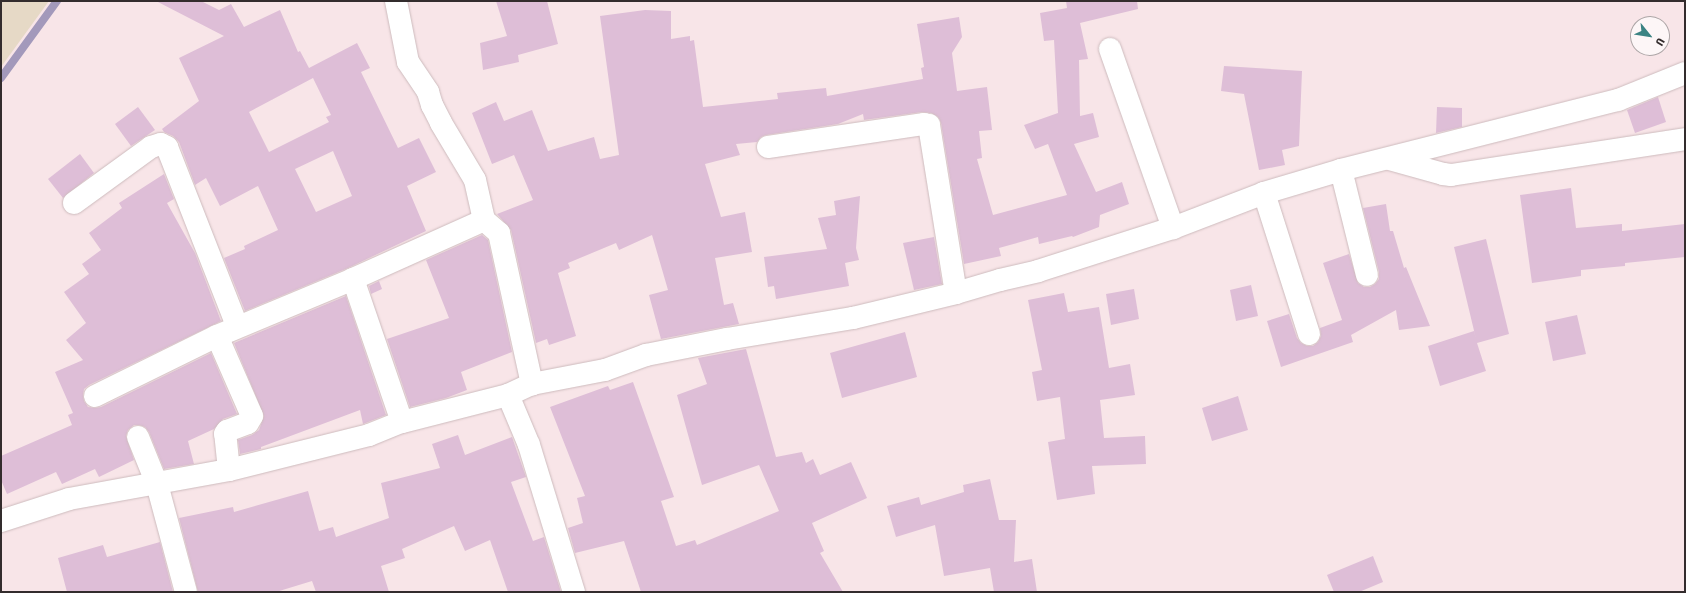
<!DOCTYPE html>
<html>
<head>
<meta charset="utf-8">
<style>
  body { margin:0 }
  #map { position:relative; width:1686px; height:593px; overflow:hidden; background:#f8e5e8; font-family:"Fira Sans Condensed",sans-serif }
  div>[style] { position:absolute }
  .green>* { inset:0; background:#e6d9c6 }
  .stream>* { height:8px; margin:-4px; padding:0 4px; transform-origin:4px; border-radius:4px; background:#a399bb }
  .building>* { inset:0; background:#debed7 }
  .roads { filter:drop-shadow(0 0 1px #cdbbbd) drop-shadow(0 0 1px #cdbbbd) }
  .street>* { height:22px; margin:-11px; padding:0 11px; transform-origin:11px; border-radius:11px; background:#fff }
  .secondary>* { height:22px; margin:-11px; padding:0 11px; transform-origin:11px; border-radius:11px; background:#fff }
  span { translate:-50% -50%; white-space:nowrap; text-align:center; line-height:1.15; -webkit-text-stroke:3.5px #fdf6f7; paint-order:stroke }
  .frame { position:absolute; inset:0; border:2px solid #332c2d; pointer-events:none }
  .north { position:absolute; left:1630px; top:16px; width:40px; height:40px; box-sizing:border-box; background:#fdf6f7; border:1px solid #aca5a6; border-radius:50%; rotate:120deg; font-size:11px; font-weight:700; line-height:16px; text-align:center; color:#332c2d }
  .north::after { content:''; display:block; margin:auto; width:14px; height:18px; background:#3b8383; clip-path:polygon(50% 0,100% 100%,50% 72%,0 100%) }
</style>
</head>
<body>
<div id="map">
  <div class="green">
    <div style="clip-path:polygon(1px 1px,49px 1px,1px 67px)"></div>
  </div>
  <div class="stream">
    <div style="left:1px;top:78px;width:95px;rotate:-54deg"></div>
  </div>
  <div class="building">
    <div style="clip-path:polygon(evenodd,156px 1px,201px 1px,219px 10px,231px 4px,244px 27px,280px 10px,298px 52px,300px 51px,309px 68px,357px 43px,370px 68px,361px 72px,398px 148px,419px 138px,436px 172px,407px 186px,426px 231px,348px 268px,245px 311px,224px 258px,245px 249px,244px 246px,278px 230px,258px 186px,220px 206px,206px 178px,195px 185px,179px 142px,173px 136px,164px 132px,162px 129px,199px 101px,179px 58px,224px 36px,156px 1px,313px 78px,331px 115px,326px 117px,329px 122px,269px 152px,249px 112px,313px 78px,156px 1px,333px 151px,352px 196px,316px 212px,295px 169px,333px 151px)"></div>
    <div style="clip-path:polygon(496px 1px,547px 1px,558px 44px,518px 55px,519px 62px,483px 70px,480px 43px,507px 36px)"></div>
    <div style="clip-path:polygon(1066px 1px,1137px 1px,1138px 9px,1080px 23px,1088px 59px,1079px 60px,1080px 116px,1093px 113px,1099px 137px,1074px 144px,1096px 192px,1122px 182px,1129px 204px,1100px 215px,1099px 227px,1073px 237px,1072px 236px,1039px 244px,1038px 237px,999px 248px,1001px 256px,964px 264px,941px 123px,938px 117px,931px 113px,922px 112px,864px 120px,863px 114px,838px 124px,766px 135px,761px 137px,757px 142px,736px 144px,740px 155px,705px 164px,721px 217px,745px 212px,752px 252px,715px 258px,724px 305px,733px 303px,739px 324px,661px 339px,649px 295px,668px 290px,652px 235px,619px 250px,616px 243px,568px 263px,570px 268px,558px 273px,576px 336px,549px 345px,547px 339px,536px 343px,511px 230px,497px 214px,533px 200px,514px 155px,492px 164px,472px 113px,496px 102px,504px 121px,532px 110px,548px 151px,594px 137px,600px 159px,619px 155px,600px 16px,645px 10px,671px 11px,671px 39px,690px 36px,690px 41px,694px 40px,703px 107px,778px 99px,777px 93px,826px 88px,827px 96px,923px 79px,921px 68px,924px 67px,917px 24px,959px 17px,962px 37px,952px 53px,957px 91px,987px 87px,992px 130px,979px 131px,982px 158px,977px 159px,993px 215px,1067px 195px,1048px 144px,1035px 149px,1024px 125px,1058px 113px,1054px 40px,1044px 41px,1040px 13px,1067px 8px)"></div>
    <div style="clip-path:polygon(1224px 66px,1302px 71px,1299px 146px,1282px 150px,1285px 165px,1259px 170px,1244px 94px,1221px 91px)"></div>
    <div style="clip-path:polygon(1658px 97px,1666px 122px,1635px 133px,1627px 110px)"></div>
    <div style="clip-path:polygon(138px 107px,155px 130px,131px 146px,115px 124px)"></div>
    <div style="clip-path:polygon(1437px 107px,1462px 108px,1462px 127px,1436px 133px)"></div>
    <div style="clip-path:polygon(80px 154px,94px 173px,63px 198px,48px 179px)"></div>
    <div style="clip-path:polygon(164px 174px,174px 199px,167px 203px,195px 253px,221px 321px,89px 385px,84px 389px,83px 395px,84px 401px,88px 407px,95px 408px,101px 407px,211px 353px,237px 414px,223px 419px,214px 429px,188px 441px,194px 464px,164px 469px,149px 432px,145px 427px,139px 425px,134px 425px,128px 430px,126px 436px,134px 460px,99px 477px,95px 469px,62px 484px,56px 472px,7px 494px,1px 480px,1px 456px,72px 425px,68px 415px,73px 413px,55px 372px,83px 360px,66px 340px,86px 323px,64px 292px,89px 274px,82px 264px,101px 250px,89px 233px,122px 208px,119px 203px)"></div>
    <div style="clip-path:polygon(1571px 188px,1576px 228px,1622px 224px,1622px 231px,1685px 224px,1685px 257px,1625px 263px,1625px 266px,1581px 270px,1581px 276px,1532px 283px,1520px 195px)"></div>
    <div style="clip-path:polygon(860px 196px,856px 248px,859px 260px,845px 263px,849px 286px,776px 299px,774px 286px,768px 287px,764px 257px,827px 249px,818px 218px,836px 215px,834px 201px)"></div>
    <div style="clip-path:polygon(1386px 204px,1390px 231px,1393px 231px,1404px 268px,1406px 267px,1430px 326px,1399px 330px,1396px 310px,1351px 335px,1353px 342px,1281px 367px,1267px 321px,1289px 314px,1297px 338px,1301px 343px,1307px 346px,1313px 346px,1318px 342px,1321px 336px,1320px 328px,1342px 320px,1323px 263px,1349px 254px,1358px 283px,1364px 287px,1370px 287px,1375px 284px,1379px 279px,1379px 272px,1363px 208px)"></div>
    <div style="clip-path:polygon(482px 235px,488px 240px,512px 352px,461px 372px,467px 390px,446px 398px,410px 407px,387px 339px,449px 318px,426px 260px)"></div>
    <div style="clip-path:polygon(934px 237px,942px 284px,914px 290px,903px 243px)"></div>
    <div style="clip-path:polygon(1486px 239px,1509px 334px,1477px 343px,1486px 371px,1440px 386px,1428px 346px,1474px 331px,1476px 339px,1454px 247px)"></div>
    <div style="clip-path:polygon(379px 281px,382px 289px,371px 294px,369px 286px)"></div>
    <div style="clip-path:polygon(1251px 285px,1258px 316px,1236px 321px,1230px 290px)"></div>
    <div style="clip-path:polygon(1134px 289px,1139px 319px,1111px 325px,1106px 294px)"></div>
    <div style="clip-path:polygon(1064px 293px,1068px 312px,1099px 307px,1109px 368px,1130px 364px,1135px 395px,1100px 400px,1104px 438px,1145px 436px,1146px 464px,1092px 466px,1095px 494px,1057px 500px,1048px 442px,1065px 439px,1060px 397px,1037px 401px,1032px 372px,1042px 370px,1028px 300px)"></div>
    <div style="clip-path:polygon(346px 296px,386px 415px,363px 424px,360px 410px,261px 447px,261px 449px,240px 454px,238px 440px,252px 435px,259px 430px,264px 416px,234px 343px)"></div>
    <div style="clip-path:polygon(1577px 315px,1586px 354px,1553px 361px,1545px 322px)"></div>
    <div style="clip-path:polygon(905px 332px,917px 377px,842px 398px,830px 353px)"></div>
    <div style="clip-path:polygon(746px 349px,776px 457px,802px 452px,806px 463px,813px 459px,820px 475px,851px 462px,867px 498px,812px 523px,824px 551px,820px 553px,843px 592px,641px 592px,624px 541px,575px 553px,568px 528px,583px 523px,577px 498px,585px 496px,550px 407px,608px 386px,610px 390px,633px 382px,674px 497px,661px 501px,676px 546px,695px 540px,697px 545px,779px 511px,759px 465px,702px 485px,677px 395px,707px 384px,698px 358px)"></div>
    <div style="clip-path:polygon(1238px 396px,1248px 430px,1212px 441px,1202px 408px)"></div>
    <div style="clip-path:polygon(458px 435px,465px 455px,512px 437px,526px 477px,511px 482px,533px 541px,544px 537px,561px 592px,508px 592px,490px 540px,465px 551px,454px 526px,402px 549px,405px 558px,381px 566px,389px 592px,316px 592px,312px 581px,276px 592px,198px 592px,179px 518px,233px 507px,234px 512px,308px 491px,319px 531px,333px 527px,336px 537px,389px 518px,381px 483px,440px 468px,432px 444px)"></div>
    <div style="clip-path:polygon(990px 479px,999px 520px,1016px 520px,1014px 562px,1032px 559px,1037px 592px,994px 592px,990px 568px,944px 576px,935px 525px,896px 537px,887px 506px,919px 497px,921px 505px,964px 492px,963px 485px)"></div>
    <div style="clip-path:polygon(160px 542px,173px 592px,67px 592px,58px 558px,103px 545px,107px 557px)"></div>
    <div style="clip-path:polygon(1373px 556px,1383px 582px,1359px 592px,1334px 592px,1327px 575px)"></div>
  </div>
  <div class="roads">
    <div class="street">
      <div style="left:396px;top:1px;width:62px;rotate:78.9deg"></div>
      <div style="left:408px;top:62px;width:36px;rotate:56deg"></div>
      <div style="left:428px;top:92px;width:14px;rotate:73deg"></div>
      <div style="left:432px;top:105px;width:20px;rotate:63deg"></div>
      <div style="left:441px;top:123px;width:66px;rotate:59.2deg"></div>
      <div style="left:475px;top:180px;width:41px;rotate:77.3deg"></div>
      <div style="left:484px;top:220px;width:20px;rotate:41deg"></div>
      <div style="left:499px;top:233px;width:155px;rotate:77.7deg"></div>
      <div style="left:1110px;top:49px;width:190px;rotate:70.6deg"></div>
      <div style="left:768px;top:147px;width:158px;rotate:-8.4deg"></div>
      <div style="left:924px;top:124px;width:5px;rotate:11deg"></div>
      <div style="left:929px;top:125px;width:170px;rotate:80.9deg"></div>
      <div style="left:1389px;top:159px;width:56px;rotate:15.5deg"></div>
      <div style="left:1443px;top:174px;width:8px;rotate:7deg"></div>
      <div style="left:1451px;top:175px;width:237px;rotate:-8.7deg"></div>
      <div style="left:1341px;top:170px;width:108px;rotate:76.1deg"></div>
      <div style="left:1264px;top:193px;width:148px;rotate:72.3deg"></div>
      <div style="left:74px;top:203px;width:95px;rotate:-36deg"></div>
      <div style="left:151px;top:147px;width:10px;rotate:-17deg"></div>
      <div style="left:161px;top:144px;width:7px;rotate:27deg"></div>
      <div style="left:167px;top:147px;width:192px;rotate:68.6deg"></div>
      <div style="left:353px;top:279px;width:151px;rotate:71.1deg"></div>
      <div style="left:508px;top:395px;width:54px;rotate:67.2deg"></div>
      <div style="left:529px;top:445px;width:154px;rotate:73deg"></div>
      <div style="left:95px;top:396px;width:136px;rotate:-26.2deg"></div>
      <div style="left:138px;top:437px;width:51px;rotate:68deg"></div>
      <div style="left:157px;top:484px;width:112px;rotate:75deg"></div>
      <div style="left:229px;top:470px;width:36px;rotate:-96deg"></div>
      <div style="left:225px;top:434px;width:4px;rotate:-56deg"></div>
      <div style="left:227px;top:431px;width:22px;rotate:-21deg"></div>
      <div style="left:248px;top:423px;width:8px;rotate:-60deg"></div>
      <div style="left:252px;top:416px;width:87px;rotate:-113.6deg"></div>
      <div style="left:217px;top:336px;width:147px;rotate:-22.7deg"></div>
      <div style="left:353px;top:279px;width:144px;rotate:-24.2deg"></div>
    </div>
    <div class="secondary">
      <div style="left:1px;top:521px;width:71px;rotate:-17.9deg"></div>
      <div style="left:69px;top:499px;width:163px;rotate:-10.3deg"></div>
      <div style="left:229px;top:470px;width:144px;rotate:-14deg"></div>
      <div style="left:369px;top:435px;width:35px;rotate:-22deg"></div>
      <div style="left:402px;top:422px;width:109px;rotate:-14.3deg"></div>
      <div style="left:508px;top:395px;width:26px;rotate:-25deg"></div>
      <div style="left:532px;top:384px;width:74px;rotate:-10.9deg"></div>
      <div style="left:605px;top:370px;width:44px;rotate:-20.1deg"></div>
      <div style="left:646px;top:355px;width:83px;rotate:-11.2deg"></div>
      <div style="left:727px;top:339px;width:128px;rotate:-9.5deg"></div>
      <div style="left:853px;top:318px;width:106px;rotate:-13.6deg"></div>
      <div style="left:956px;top:293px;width:46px;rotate:-16.5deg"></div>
      <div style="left:1000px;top:280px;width:39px;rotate:-13deg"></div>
      <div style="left:1038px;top:271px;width:142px;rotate:-17.7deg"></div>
      <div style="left:1173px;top:228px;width:97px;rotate:-21deg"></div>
      <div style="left:1264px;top:193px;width:80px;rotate:-16.6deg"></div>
      <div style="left:1341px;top:170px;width:286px;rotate:-14.2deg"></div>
      <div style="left:1618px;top:100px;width:72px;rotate:-21.9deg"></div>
    </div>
  </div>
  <div class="frame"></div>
  <div class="north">U</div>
</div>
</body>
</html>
